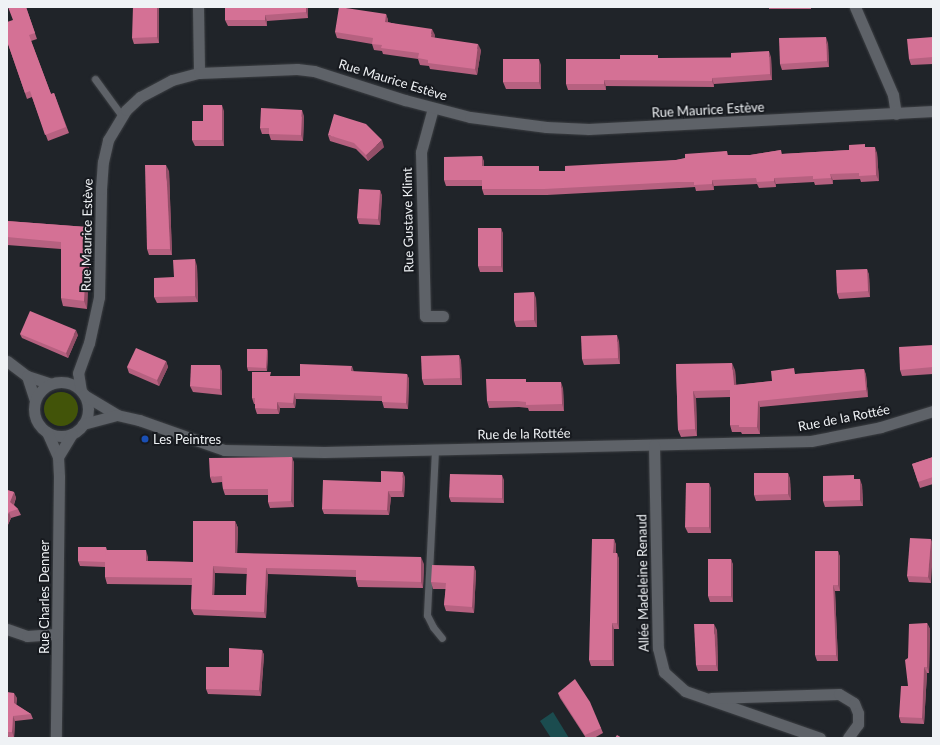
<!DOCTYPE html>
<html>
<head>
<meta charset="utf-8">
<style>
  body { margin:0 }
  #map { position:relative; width:940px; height:745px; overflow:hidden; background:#202429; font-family:Lato,sans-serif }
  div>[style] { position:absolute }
  .green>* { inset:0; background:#425409 }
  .round { border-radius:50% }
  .water>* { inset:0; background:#1b4c4f }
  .roads { filter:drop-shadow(0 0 1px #3c3f43) drop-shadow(0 0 1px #3c3f43) }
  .service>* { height:7px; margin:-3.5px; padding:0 3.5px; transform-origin:3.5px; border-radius:3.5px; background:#5e6268 }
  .minor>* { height:11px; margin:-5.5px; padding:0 5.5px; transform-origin:5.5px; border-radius:5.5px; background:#5e6268 }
  .minor>.ring { margin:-5.5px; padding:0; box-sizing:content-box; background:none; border:11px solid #5e6268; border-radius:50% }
  .wall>* { inset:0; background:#b66180 }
  .shaded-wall>* { inset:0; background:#944f68 }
  .building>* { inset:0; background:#d47195 }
  .dots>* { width:11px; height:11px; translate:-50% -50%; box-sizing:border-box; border:2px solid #171a1f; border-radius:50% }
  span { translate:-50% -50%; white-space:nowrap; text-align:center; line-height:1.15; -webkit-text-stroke:4px #171a1f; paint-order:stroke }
  .street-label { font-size:13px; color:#eff2f5 }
  .poi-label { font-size:13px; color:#eff2f5 }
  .left { translate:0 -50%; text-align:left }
  .frame { position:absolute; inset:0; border:8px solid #eff2f5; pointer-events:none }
</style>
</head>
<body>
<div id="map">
  <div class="green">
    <div class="round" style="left:44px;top:392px;width:34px;height:34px"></div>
  </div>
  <div class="water">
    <div style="clip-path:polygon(553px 712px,569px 738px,551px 738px,540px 721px)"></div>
  </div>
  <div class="roads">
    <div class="service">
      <div style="left:95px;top:79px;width:46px;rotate:53.9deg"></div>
      <div style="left:435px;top:450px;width:165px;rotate:92.8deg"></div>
      <div style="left:427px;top:615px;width:13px;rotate:63deg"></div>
      <div style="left:433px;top:627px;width:14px;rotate:51deg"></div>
    </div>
    <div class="minor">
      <div style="left:198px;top:7px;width:66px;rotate:89.1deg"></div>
      <div style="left:855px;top:7px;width:96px;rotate:66.6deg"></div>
      <div style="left:893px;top:95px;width:19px;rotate:81deg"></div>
      <div style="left:433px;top:108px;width:46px;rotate:105.3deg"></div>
      <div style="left:421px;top:152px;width:164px;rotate:88.6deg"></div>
      <div style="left:425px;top:316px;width:18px"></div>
      <div style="left:7px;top:361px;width:25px;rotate:37deg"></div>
      <div style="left:27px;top:376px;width:25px;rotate:18deg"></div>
      <div style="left:27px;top:376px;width:25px;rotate:72deg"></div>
      <div class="ring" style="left:34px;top:382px;width:43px;height:43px"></div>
      <div style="left:81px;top:391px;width:18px;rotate:-99deg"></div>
      <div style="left:78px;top:373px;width:32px;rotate:-70deg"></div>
      <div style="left:89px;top:343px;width:47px;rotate:-77.7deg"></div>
      <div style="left:99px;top:297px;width:108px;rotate:-88.9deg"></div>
      <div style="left:101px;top:189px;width:27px;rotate:-86deg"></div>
      <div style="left:103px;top:162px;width:23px;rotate:-77deg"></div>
      <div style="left:108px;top:140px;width:35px;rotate:-59deg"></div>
      <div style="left:126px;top:110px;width:19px;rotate:-43deg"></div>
      <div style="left:140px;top:97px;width:36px;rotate:-28deg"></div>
      <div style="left:172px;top:80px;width:28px;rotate:-15deg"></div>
      <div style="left:199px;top:73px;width:98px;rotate:-2.3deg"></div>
      <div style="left:297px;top:69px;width:17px;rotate:7deg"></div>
      <div style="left:314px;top:71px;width:96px;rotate:17.7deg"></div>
      <div style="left:405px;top:100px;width:67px;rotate:14.7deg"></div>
      <div style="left:470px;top:117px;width:77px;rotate:7.5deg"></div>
      <div style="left:546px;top:127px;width:43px;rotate:2.7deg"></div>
      <div style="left:589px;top:129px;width:344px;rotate:-3deg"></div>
      <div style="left:84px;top:395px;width:39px;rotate:31deg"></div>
      <div style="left:117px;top:415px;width:23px;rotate:13deg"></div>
      <div style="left:139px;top:420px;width:90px;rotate:19.4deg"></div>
      <div style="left:224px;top:450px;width:100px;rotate:1.1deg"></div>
      <div style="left:324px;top:452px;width:487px;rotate:-1.3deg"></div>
      <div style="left:811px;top:441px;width:71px;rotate:-11.3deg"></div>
      <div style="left:881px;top:427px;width:54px;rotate:-17.1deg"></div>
      <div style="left:83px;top:424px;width:35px;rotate:-15deg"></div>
      <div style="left:47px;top:432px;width:27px;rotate:66deg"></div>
      <div style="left:58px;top:457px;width:20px;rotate:87deg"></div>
      <div style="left:59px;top:477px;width:261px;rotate:90.7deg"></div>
      <div style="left:654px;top:445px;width:203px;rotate:88.9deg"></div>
      <div style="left:658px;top:648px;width:25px;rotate:76deg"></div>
      <div style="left:664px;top:672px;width:28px;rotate:42deg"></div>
      <div style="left:685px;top:691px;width:143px;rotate:19.2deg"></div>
      <div style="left:58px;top:457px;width:27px;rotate:-59deg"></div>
      <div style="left:7px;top:629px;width:21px;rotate:19deg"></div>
      <div style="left:27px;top:636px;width:28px;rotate:-4deg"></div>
      <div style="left:711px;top:698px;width:128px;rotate:-1.8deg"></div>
      <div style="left:839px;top:694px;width:17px;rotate:31deg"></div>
      <div style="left:854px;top:703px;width:11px;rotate:68deg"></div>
      <div style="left:858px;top:713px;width:11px;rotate:90deg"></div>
      <div style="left:858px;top:724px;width:17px;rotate:126deg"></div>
    </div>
  </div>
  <div class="wall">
    <div style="clip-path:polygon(26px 7px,37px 39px,31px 41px,51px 94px,54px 93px,69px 133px,48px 141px,32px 97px,27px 99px,7px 41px,13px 20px)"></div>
    <div style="clip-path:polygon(159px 7px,159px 43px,134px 44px,132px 38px)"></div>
    <div style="clip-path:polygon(225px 7px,308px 7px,308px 18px,267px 21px,267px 26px,228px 26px,225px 20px)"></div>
    <div style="clip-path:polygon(769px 7px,811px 7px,811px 9px,769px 9px)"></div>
    <div style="clip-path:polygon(386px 14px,388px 20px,388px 22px,435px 35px,434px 38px,481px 50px,477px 75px,430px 69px,429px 66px,420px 65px,418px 59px,383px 54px,382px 51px,374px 50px,372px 44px,337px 38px,335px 32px)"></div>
    <div style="clip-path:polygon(933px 37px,933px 64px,911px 65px,909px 59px)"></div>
    <div style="clip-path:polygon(828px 43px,829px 67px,782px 70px,780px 64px)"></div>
    <div style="clip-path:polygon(771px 57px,772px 80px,714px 84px,714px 87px,606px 86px,606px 90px,568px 90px,566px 84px,620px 59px,659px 58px)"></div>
    <div style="clip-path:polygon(541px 65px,541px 89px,506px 89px,503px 82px)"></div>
    <div style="clip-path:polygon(224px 111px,224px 146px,195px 146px,192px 140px,203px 121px)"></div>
    <div style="clip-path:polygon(304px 116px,303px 141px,271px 140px,269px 134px,262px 134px,260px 128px)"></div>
    <div style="clip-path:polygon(328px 135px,384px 147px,368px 161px,356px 149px,330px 141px)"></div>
    <div style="clip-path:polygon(866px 147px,877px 153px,879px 181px,861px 182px,860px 179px,833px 180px,833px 184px,815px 185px,814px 182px,776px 184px,776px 187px,759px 188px,757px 184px,714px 186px,714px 190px,696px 191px,695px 187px,679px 188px,547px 195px,484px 195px,482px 189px,482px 186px,446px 186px,444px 180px,482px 156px,484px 162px,484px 166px,541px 171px,565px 171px,676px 160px,727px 151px,728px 155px,750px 155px,781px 150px,782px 154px,849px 150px)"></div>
    <div style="clip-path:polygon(169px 171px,172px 255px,149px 255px,147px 249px)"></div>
    <div style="clip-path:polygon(380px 190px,382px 196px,380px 225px,359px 224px,357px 218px)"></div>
    <div style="clip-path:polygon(7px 221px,87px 227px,90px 235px,87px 309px,63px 306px,61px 298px,61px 249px,7px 245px)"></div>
    <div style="clip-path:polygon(501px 228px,503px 234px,503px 272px,480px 272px,478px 266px)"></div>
    <div style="clip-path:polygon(197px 266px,198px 302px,157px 303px,154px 297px,174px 277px)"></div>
    <div style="clip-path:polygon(867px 269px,869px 275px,870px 297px,839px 299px,837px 293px)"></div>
    <div style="clip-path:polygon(536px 298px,537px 327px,516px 327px,514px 321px)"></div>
    <div style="clip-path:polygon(20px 334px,78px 335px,68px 358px,22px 338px)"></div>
    <div style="clip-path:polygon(619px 341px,620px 364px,584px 365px,582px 359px)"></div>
    <div style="clip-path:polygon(933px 345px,933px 374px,902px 376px,900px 370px)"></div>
    <div style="clip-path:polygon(267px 349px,268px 352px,267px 371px,248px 371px,247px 367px)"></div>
    <div style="clip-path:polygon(459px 355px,461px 361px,462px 385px,424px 385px,422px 379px)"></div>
    <div style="clip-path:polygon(166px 361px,168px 367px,159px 386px,129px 373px,127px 367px)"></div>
    <div style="clip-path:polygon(676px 364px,735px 370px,736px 385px,772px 381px,796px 374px,864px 369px,866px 375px,868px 397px,760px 407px,760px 434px,742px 434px,741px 432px,732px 432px,730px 425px,730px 397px,696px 398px,697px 436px,681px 437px,678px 430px)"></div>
    <div style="clip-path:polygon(222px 371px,222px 395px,193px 392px,190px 386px)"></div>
    <div style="clip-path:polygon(354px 372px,407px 374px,409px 379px,408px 409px,384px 408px,382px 401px,296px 399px,295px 408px,280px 408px,279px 414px,257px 414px,255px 408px,255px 404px,254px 404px,252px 398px,272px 376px,300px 376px)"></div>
    <div style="clip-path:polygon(527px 382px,563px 388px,564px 411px,529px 411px,528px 408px,519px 407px,489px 408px,487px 401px)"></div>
    <div style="clip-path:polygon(292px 457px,294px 463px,294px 507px,270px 508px,268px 502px,268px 495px,225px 495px,223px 489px,222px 482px,212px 483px,210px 477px)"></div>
    <div style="clip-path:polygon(933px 457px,933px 484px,920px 488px,912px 464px)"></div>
    <div style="clip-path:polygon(788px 473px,790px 479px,791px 500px,756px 501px,754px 495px)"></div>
    <div style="clip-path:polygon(405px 477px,404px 497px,391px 497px,389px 515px,324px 514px,322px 509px,381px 482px)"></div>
    <div style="clip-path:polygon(856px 479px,862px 485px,863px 506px,825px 507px,823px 501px)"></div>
    <div style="clip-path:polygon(504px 480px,504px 503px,451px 502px,449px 497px)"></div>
    <div style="clip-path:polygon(709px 483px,711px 489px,711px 533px,688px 533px,685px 527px)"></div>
    <div style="clip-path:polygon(7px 490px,14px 492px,16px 498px,14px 505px,18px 509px,21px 515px,11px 518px,7px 527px)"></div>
    <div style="clip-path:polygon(evenodd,235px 521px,238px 528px,237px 553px,424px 564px,423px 588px,358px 587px,356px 580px,356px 577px,268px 574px,266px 618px,194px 615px,191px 609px,192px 585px,107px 584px,105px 577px,105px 567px,80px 566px,78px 561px,106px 547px,107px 550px,148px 557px,148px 561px,193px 562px,235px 521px,215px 573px,247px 574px,246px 595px,214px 595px,215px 573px)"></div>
    <div style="clip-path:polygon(614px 539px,616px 545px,616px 553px,617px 553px,619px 559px,619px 629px,614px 629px,614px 666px,591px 666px,589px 660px)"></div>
    <div style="clip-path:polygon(931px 539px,931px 583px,909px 582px,907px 576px)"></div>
    <div style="clip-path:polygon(838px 551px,840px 557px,840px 591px,835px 591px,838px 661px,817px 661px,815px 655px)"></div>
    <div style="clip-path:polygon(731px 559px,733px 565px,733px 602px,710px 602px,708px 596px)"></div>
    <div style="clip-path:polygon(474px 566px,476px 572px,474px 613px,446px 611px,444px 605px,446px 589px,433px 589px,431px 582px)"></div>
    <div style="clip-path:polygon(927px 623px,930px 629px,929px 673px,927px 673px,924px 724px,901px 723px,899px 717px,908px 686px,908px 658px)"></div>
    <div style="clip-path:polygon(717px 630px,718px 671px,698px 671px,696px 665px)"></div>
    <div style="clip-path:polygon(262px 650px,264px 655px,261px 696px,208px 694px,206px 689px,229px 667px)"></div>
    <div style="clip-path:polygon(7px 692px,17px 698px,16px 705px,31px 714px,33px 719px,15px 721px,14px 738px,7px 738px)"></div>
    <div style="clip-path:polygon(558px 693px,601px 728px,603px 733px,594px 738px,586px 738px,560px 698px)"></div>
  </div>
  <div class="shaded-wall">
    <div style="clip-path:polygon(157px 7px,159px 7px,159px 43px,157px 37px)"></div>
    <div style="clip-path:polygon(306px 7px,308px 7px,308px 18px,306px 12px)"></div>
    <div style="clip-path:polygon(386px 14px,388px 20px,387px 28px,385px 22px)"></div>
    <div style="clip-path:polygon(265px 15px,267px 21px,267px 26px,265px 20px)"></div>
    <div style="clip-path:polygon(432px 29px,435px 35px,434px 44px,431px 37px)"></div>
    <div style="clip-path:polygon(826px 37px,828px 43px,829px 67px,827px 61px)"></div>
    <div style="clip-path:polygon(478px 44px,481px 50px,477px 75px,475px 69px)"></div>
    <div style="clip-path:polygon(769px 51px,771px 57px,772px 80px,770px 74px)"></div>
    <div style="clip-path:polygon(539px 59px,541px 65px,541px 89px,539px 82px)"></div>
    <div style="clip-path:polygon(712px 78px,714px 84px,714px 87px,712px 81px)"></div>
    <div style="clip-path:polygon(604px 80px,606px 86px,606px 90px,604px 84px)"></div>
    <div style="clip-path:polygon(222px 105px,224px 111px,224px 146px,222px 140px)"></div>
    <div style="clip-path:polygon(302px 110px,304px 116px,303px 141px,301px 135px)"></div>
    <div style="clip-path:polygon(382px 140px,384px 147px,368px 161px,366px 155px)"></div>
    <div style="clip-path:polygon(875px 147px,877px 153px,879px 181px,876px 175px)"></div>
    <div style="clip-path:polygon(482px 156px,484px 162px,484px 172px,482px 166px)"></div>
    <div style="clip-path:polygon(166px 165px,169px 171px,172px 255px,170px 249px)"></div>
    <div style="clip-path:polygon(830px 174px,833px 180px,833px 184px,831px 178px)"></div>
    <div style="clip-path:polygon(774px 178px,776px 184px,776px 187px,774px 181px)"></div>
    <div style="clip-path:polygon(712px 180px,714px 186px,714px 190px,712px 184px)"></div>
    <div style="clip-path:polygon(380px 190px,382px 196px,380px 225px,378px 219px)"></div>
    <div style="clip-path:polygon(87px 227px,90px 235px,87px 309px,84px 301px)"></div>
    <div style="clip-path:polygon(501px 228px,503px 234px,503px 272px,501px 266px)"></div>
    <div style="clip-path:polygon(195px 259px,197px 266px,198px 302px,195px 296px)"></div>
    <div style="clip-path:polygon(867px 269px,869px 275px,870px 297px,868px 291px)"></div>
    <div style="clip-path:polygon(534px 292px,536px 298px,537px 327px,534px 320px)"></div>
    <div style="clip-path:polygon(76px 330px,78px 335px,68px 358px,66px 353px)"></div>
    <div style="clip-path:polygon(617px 335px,619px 341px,620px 364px,618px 358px)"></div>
    <div style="clip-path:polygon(267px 349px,268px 352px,267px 371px,266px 368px)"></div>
    <div style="clip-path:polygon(459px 355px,461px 361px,462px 385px,460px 378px)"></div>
    <div style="clip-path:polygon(166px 361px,168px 367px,159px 386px,157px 380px)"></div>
    <div style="clip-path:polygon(732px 363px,735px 370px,737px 392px,734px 385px)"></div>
    <div style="clip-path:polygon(220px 365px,222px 371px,222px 395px,220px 389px)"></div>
    <div style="clip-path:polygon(352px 366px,354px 372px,351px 371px)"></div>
    <div style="clip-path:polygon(864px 369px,866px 375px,868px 397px,866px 390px)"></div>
    <div style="clip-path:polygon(407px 374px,409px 379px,408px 409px,406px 403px)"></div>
    <div style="clip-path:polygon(561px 382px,563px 388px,564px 411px,562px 404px)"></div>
    <div style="clip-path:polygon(693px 391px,696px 398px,697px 436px,695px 429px)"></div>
    <div style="clip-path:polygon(294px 393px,296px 399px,295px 408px,293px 403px)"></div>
    <div style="clip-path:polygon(758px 401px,760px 407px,760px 434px,757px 427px)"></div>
    <div style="clip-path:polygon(277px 402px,280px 408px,279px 414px,277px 409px)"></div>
    <div style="clip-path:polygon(292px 457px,294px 463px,294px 507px,291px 501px)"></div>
    <div style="clip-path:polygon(403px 472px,405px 477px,404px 497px,402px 491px)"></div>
    <div style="clip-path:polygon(788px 473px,790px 479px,791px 500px,788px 494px)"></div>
    <div style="clip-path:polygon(502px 475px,504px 480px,504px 503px,502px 498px)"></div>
    <div style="clip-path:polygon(860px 479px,862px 485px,863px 506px,860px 500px)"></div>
    <div style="clip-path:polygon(709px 483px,711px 489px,711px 533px,709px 527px)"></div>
    <div style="clip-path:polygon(388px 491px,391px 497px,389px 515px,387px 510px)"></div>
    <div style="clip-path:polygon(14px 492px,16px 498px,12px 508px,10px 502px)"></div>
    <div style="clip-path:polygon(9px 512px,11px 518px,7px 527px,7px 516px)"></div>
    <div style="clip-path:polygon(235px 521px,238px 528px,237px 559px,235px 553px)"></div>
    <div style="clip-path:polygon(614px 539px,616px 545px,616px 559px,613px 553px)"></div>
    <div style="clip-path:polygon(931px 539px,933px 544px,933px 552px,931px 583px,928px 577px)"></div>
    <div style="clip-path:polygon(146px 550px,148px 557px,148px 568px,146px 561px)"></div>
    <div style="clip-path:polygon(838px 551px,840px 557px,840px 591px,838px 585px)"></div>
    <div style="clip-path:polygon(617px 553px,619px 559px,619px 629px,617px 623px)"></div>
    <div style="clip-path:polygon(421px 557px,424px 564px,423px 588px,421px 582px)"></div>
    <div style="clip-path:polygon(731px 559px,733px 565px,733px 602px,731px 596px)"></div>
    <div style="clip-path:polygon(213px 566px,215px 573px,214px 601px,212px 595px)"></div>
    <div style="clip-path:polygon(474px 566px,476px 572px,474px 613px,472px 607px)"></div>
    <div style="clip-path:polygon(266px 568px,268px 574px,266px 618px,264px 612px)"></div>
    <div style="clip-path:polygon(833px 585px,835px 591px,838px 661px,836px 655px)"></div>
    <div style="clip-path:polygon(612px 623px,614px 629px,614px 666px,612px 660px)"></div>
    <div style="clip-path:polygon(927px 623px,930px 629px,929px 673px,927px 667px)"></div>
    <div style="clip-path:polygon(714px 624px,717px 630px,718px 671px,716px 665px)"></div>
    <div style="clip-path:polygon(262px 650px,264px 655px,261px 696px,259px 690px)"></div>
    <div style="clip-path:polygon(924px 667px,927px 673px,924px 724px,922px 718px)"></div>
    <div style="clip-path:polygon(14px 693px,17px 698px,16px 709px,14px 703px)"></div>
    <div style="clip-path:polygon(13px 716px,15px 721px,14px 738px,12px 732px)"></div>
    <div style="clip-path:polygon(7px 732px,9px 738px,7px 738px)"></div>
  </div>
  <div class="building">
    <div style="clip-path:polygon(8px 7px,26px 7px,35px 33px,29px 35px,51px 94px,54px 93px,66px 127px,45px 135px,30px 91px,25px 93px,7px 41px,7px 22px,13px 20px)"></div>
    <div style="clip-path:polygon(133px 7px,157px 7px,157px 37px,132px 38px)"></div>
    <div style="clip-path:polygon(225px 7px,306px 7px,306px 12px,265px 15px,265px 20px,225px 20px)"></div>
    <div style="clip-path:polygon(339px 7px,386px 14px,385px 22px,432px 29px,431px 37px,478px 44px,475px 69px,428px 63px,428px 60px,418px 58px,419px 53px,381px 48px,382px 45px,372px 44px,373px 38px,335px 32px)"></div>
    <div style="clip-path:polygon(826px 37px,827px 61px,780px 64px,779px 38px)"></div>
    <div style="clip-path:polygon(933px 37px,933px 57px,909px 59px,907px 39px)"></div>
    <div style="clip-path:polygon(769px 51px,770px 74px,712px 78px,712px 81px,604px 80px,604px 84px,566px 84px,566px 59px,620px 59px,620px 55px,658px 55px,658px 58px,731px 58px,731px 53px)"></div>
    <div style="clip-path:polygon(503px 59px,539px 59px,539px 82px,503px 82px)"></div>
    <div style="clip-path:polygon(203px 105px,222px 105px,222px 140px,192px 140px,192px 121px,203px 121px)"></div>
    <div style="clip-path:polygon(261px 108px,302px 110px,301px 135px,269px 134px,269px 128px,260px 128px)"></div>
    <div style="clip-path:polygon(334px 114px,366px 124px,382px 140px,366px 155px,354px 143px,328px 135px)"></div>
    <div style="clip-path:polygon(865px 144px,865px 147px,875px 147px,876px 175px,859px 176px,859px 173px,830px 174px,831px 178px,813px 179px,813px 176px,774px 178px,774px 181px,757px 182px,756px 178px,712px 180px,712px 184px,694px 185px,694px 182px,677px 182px,544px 189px,482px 189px,482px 180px,444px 180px,444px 157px,482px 156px,482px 166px,539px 166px,539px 171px,565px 171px,565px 166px,676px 160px,685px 158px,685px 154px,727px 151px,727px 155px,750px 155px,781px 150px,781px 154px,849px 150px,849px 145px)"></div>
    <div style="clip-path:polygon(145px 165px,166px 165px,170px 249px,147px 249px)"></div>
    <div style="clip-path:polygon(359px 189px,380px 190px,378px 219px,357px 218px)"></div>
    <div style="clip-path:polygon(7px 221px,87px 227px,84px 301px,61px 298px,61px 242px,7px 237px)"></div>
    <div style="clip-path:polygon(478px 228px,501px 228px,501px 266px,478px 266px)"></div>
    <div style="clip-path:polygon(195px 259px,195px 296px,154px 297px,154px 278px,174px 277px,173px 260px)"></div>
    <div style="clip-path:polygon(867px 269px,868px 291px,837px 293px,836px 270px)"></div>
    <div style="clip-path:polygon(534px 292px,534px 320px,514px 321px,514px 293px)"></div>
    <div style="clip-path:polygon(30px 311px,76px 330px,66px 353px,20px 334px)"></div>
    <div style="clip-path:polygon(617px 335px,618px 358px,582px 359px,581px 336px)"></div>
    <div style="clip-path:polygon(933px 345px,933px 367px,900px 370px,899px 347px)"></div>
    <div style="clip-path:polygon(136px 348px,166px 361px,157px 380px,127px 367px)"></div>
    <div style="clip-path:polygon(247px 349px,267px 349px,266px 368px,247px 367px)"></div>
    <div style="clip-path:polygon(459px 355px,460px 378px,422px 379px,421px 356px)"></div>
    <div style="clip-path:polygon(732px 363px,734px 385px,772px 381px,771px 371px,794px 368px,795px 374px,864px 369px,866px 390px,758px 401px,757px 427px,739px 427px,739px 425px,730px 425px,730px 390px,693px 391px,695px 429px,678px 430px,676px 364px)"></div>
    <div style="clip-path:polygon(300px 364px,352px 366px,351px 371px,407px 374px,406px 403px,382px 402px,382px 396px,294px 393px,293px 403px,277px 402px,277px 409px,255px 408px,255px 398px,252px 398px,252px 372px,271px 372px,270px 376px,300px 376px)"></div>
    <div style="clip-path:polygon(191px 365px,220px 365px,220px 389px,190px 386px)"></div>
    <div style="clip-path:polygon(486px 379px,526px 379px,526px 382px,561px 382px,562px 404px,526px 405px,526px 402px,517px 401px,487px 401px)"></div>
    <div style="clip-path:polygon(292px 457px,291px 501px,268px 502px,268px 489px,223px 489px,222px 476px,210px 477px,209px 458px)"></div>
    <div style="clip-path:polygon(933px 457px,933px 477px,918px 482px,912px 464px)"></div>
    <div style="clip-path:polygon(381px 471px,403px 472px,402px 491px,388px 491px,387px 510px,322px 509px,323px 480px,381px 482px)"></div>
    <div style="clip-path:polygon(754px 473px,788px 473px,788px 494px,754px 495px)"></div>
    <div style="clip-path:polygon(450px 474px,502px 475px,502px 498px,449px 497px)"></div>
    <div style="clip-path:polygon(854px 475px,854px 479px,860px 479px,860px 500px,823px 501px,823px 476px)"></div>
    <div style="clip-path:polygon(686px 483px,709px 483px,709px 527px,685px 527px)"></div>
    <div style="clip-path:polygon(7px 490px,14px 492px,10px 502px,18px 509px,9px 512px,7px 516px)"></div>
    <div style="clip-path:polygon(evenodd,193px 521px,235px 521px,235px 553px,421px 557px,421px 582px,356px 580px,356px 570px,266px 568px,264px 612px,191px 609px,192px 578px,105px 577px,105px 550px,146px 550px,146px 561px,193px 562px,193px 521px,213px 566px,247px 568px,246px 595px,212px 595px,213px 566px)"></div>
    <div style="clip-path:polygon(910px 538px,931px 539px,928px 577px,907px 576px)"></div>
    <div style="clip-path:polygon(592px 539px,614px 539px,613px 553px,617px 553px,617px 623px,612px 623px,612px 660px,589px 660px)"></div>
    <div style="clip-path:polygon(78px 547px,106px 547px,105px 562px,78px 561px)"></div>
    <div style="clip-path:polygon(815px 551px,838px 551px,838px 585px,833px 585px,836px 655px,815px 655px)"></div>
    <div style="clip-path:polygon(708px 559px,731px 559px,731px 596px,708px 596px)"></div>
    <div style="clip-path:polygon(432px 565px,474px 566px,472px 607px,444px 605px,446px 583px,431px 582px)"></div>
    <div style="clip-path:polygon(927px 623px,927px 667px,924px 667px,922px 718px,899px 717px,901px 686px,908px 686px,905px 660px,908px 658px,909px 624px)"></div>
    <div style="clip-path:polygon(694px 624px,714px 624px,716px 665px,696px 665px)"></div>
    <div style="clip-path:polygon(229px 648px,262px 650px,259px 690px,206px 689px,206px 667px,229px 667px)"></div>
    <div style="clip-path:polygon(575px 679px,590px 702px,601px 728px,585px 735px,558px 693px)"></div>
    <div style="clip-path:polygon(7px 692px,14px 693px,14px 703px,31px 714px,13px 716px,12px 732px,7px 732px)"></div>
    <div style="clip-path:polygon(617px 735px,622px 738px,615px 738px)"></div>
  </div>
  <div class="dots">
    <div style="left:145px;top:439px;background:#1a4fb4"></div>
  </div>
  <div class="street-label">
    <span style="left:393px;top:80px;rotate:17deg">Rue Maurice Estève</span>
    <span style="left:708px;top:110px;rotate:-3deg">Rue Maurice Estève</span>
    <span style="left:408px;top:220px;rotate:-91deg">Rue Gustave Klimt</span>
    <span style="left:87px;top:235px;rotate:-89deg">Rue Maurice Estève</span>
    <span style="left:844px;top:418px;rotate:-11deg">Rue de la Rottée</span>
    <span style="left:524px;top:434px;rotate:-1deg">Rue de la Rottée</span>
    <span style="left:643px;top:583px;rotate:-91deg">Allée Madeleine Renaud</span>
    <span style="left:44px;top:597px;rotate:-90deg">Rue Charles Denner</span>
  </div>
  <div class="poi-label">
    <span class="left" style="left:153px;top:439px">Les Peintres</span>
  </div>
  <div class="frame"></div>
</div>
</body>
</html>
